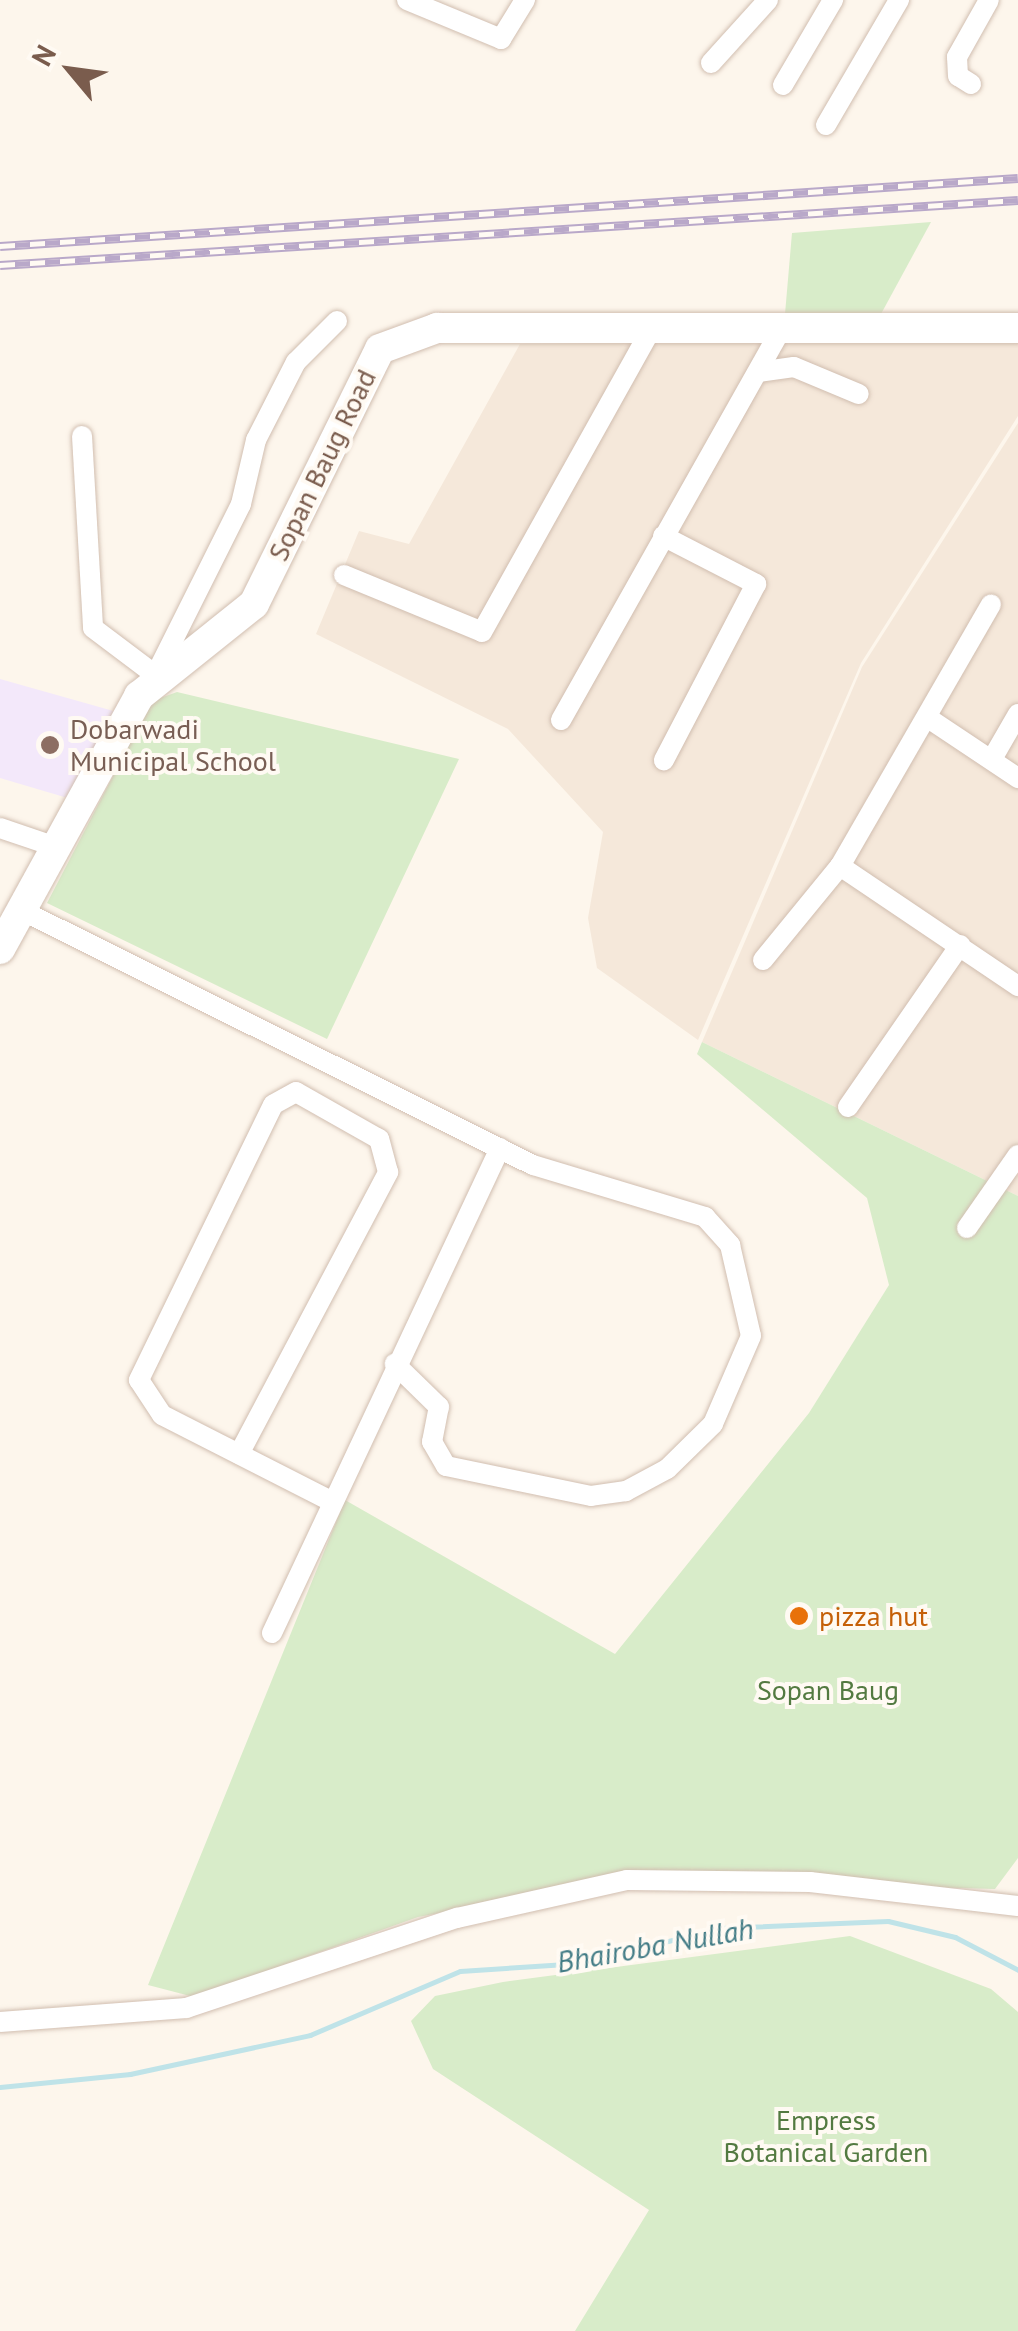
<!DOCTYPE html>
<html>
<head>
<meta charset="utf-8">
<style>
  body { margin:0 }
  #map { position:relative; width:1018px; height:2331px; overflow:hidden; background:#fdf6ec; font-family:"PT Sans",sans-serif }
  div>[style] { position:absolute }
  .residential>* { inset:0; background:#f5e8da }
  .education>* { inset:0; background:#f3e8fa }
  .green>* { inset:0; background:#d8ecc9 }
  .stream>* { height:5px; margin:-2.5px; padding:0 2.5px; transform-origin:2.5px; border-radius:2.5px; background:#bfe3e8 }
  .roads { filter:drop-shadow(0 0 2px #d1beb0) drop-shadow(0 0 2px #d1beb0) }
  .street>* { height:20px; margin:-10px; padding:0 10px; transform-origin:10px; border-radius:10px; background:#fff }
  .secondary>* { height:30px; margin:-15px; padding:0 15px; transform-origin:15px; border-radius:15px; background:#fff }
  .rail>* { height:9px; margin-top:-4.5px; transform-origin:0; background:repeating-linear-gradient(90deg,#fffaf3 0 15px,#b9a8c9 0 30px); box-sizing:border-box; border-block:2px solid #b9a8c9 }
  .dots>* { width:28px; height:28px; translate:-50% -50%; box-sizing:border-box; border:5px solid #fffaf3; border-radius:50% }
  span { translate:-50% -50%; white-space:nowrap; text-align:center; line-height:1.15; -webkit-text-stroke:8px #fffaf3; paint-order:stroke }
  .street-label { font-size:28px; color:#7a5c4d }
  .education-label { font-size:28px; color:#785e54 }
  .left { translate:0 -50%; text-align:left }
  .food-label { font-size:28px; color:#c56008 }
  .park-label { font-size:28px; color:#537a41 }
  .water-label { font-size:30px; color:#437c86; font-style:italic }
  .north { position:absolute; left:20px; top:20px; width:100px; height:100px; -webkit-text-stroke:8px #fffaf3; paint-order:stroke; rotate:299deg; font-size:28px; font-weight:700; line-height:40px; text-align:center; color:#7a5c4d }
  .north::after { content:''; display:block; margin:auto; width:35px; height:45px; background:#7a5c4d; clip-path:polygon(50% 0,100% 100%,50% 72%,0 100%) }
</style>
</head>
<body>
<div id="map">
  <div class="residential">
    <div style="clip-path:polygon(1018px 337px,1018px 416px,861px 663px,698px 1040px,597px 968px,588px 918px,603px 832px,508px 729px,316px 634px,359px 531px,409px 544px,520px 344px)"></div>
    <div style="clip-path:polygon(1018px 423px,1018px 1196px,702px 1042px,862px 667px)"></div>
  </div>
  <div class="education">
    <div style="clip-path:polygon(0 679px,117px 712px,71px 799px,0 778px)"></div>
  </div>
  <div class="green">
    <div style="clip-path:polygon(931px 222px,881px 314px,785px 314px,792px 233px)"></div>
    <div style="clip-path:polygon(177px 692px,459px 759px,327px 1039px,47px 903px,152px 701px)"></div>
    <div style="clip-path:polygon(702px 1042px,1018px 1196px,1018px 1858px,995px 1889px,618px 1879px,418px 1917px,194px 1997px,148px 1985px,345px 1500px,615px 1654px,809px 1413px,889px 1285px,867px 1198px,697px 1054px)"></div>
    <div style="clip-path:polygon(850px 1936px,991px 1989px,1018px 2012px,1018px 2331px,575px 2331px,649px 2210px,433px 2069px,411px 2021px,435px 1996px,503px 1982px)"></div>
  </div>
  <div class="stream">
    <div style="left:0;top:2087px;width:131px;rotate:-5.7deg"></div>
    <div style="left:130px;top:2074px;width:184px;rotate:-12.2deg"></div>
    <div style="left:310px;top:2035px;width:163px;rotate:-23.1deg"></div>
    <div style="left:460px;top:1971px;width:122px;rotate:-3.8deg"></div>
    <div style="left:582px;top:1963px;width:141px;rotate:-14.3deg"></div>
    <div style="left:719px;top:1928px;width:169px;rotate:-2.4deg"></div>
    <div style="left:888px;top:1921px;width:69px;rotate:13.4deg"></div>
    <div style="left:955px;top:1937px;width:71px;rotate:27.6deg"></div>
  </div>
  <div class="roads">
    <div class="street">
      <div style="left:407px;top:0;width:102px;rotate:22.5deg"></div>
      <div style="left:501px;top:39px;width:46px;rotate:-58.4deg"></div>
      <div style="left:711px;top:63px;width:85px;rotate:-47.9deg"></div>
      <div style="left:971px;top:84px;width:15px;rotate:-148deg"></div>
      <div style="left:958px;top:76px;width:19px;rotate:-93deg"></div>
      <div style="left:957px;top:57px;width:65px;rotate:-60.7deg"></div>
      <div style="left:783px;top:85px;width:99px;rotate:-59.5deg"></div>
      <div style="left:826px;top:125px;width:145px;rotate:-59.7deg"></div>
      <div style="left:758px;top:372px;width:36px;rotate:-8deg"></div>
      <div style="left:794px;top:367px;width:70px;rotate:22.6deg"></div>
      <div style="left:82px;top:436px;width:192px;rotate:86.7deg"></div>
      <div style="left:93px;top:628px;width:76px;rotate:37deg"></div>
      <div style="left:663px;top:536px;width:105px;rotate:27.3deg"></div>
      <div style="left:756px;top:584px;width:199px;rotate:117.6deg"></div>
      <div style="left:344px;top:575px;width:149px;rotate:22.4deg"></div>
      <div style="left:482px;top:632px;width:346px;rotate:-60.8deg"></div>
      <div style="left:151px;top:684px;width:201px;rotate:-63.4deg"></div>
      <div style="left:241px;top:504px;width:66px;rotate:-76.8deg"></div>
      <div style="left:256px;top:440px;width:88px;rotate:-62.9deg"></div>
      <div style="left:296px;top:362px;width:58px;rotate:-45deg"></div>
      <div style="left:561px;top:720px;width:451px;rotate:-60.6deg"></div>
      <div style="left:931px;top:720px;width:105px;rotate:33.7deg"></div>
      <div style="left:992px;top:759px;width:52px;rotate:-60deg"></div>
      <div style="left:0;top:828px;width:59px;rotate:18.7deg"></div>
      <div style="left:840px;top:866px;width:215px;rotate:34deg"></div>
      <div style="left:23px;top:911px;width:570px;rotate:26.48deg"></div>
      <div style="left:533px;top:1165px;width:180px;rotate:16.8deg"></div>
      <div style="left:705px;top:1217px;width:38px;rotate:48deg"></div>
      <div style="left:730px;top:1245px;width:93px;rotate:77deg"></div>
      <div style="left:751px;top:1336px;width:96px;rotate:113.4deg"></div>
      <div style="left:713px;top:1424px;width:64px;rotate:135.6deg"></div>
      <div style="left:667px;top:1469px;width:47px;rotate:151.8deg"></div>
      <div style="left:626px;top:1491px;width:35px;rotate:172deg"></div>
      <div style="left:591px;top:1496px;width:148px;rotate:-168.3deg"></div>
      <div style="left:446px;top:1466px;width:28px;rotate:-120deg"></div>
      <div style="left:432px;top:1442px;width:36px;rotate:-79deg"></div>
      <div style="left:439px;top:1407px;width:62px;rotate:-135.7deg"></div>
      <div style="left:763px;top:960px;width:122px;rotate:-50.7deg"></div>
      <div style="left:840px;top:866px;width:302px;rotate:-60deg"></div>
      <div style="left:848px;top:1107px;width:197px;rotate:-55.3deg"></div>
      <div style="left:967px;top:1228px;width:89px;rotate:-55.1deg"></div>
      <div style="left:239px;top:1454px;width:319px;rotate:-62.1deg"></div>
      <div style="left:388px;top:1172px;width:34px;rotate:-105deg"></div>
      <div style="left:379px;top:1139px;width:95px;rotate:-150.5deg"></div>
      <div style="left:296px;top:1092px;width:26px;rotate:151deg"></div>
      <div style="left:273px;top:1105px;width:306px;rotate:116deg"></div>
      <div style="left:139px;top:1380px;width:42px;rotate:56.7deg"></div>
      <div style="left:162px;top:1415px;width:190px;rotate:27deg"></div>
      <div style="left:272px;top:1633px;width:536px;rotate:-64.82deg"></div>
      <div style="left:0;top:2022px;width:187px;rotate:-4.3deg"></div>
      <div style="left:186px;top:2008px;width:286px;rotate:-18.4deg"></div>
      <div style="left:457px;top:1918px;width:174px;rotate:-12.6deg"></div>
      <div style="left:627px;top:1880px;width:183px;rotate:0.6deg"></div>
      <div style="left:810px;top:1882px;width:209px;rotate:6.6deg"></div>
    </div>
    <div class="secondary">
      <div style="left:0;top:949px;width:289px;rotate:-61.2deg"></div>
      <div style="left:139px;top:696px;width:147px;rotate:-38.7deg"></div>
      <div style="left:254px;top:604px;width:284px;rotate:-63.7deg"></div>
      <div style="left:380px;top:349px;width:61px;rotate:-20.2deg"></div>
      <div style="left:437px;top:328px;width:581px"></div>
    </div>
  </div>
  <div class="rail">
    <div style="left:0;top:246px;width:1020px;rotate:-3.82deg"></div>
    <div style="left:0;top:265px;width:1020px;rotate:-3.65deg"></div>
  </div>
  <div class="dots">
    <div style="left:50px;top:745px;background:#8d6e63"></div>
    <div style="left:799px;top:1616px;background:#e8710a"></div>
  </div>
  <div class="street-label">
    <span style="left:322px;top:465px;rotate:-64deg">Sopan Baug Road</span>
  </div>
  <div class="education-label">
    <span class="left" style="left:70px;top:745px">Dobarwadi<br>Municipal School</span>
  </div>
  <div class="food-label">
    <span class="left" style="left:819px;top:1616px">pizza hut</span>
  </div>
  <div class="park-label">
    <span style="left:828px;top:1690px">Sopan Baug</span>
    <span style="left:826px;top:2136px">Empress<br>Botanical Garden</span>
  </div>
  <div class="water-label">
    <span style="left:655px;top:1945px;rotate:-10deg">Bhairoba Nullah</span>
  </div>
  <div class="north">N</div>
</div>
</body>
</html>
